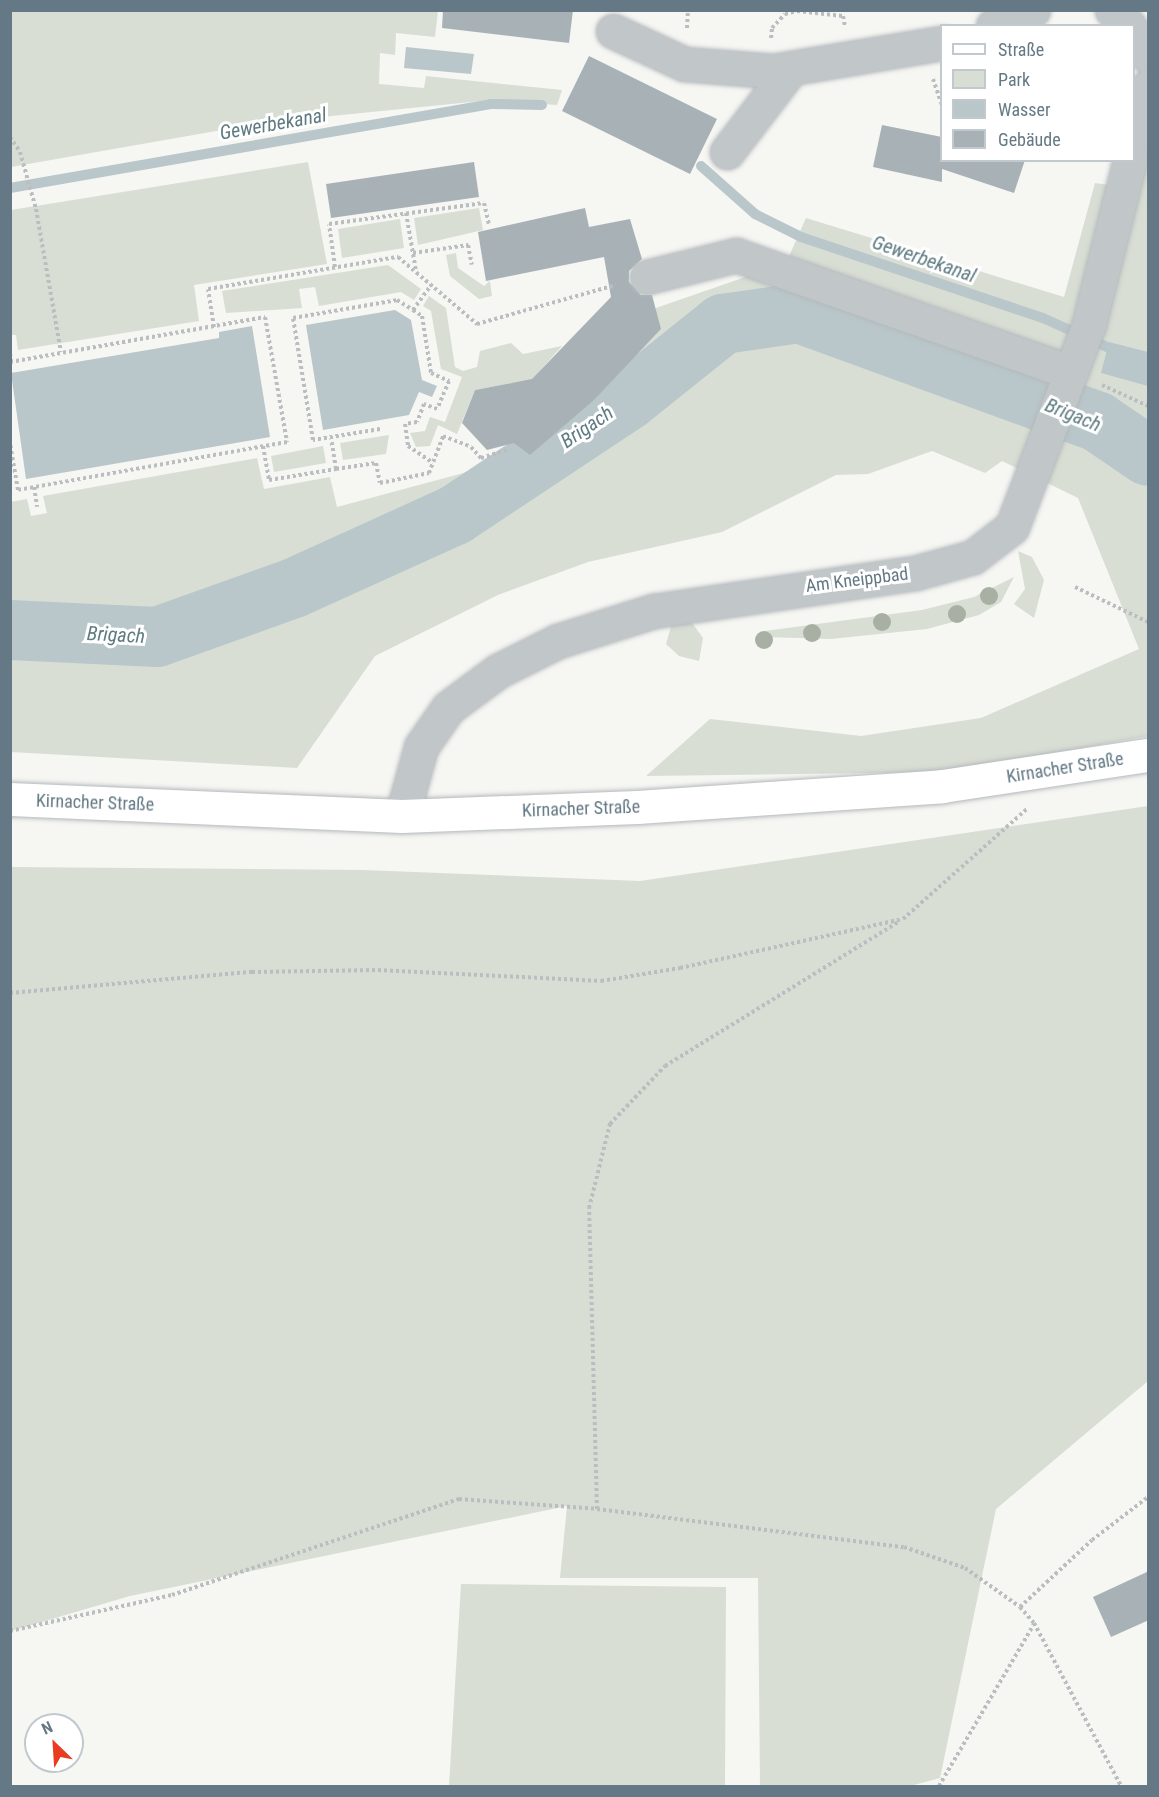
<!DOCTYPE html>
<html>
<head>
<meta charset="utf-8">
<style>
  body { margin:0 }
  #map { position:relative; width:1159px; height:1797px; overflow:hidden; background:#f6f6f3; font-family:"Roboto Condensed",sans-serif }
  div>[style] { position:absolute }
  .green>* { inset:0; background:#d8ded4 }
  .water>* { inset:0; background:#b9c7ca }
  .stream>* { height:10px; margin:-5px; padding:0 5px; transform-origin:5px; border-radius:5px; background:#b9c7ca }
  .river>* { height:60px; margin:-30px; padding:0 30px; transform-origin:30px; border-radius:30px; background:#b9c7ca }
  .building>* { inset:0; background:#a8b2b6 }
  .path>* { height:4px; margin-top:-2px; transform-origin:0; background:repeating-linear-gradient(90deg,#bbbec0 0 3px,transparent 0 6px) }
  .roads { filter:drop-shadow(0 0 2px #b4b9bc) drop-shadow(0 0 2px #b4b9bc) }
  .minor>* { height:33px; margin:-16.5px; padding:0 16.5px; transform-origin:16.5px; border-radius:16.5px; background:#c1c6c9 }
  .major>* { height:33px; margin:-16.5px; padding:0 16.5px; transform-origin:16.5px; border-radius:16.5px; background:#fff }
  .trees>* { width:18px; height:18px; margin:-9px; border-radius:50%; background:#a7b0a2 }
  span { translate:-50% -50%; white-space:nowrap; text-align:center; line-height:1.15; -webkit-text-stroke:6px #fff; paint-order:stroke }
  .street-label { font-size:18px; color:#647985 }
  .water-label { font-size:20px; color:#5f7b82; font-style:italic }
  .frame { position:absolute; inset:0; border:12px solid #647985; pointer-events:none }
  .legend { position:absolute; left:940px; top:24px; width:195px; height:138px; box-sizing:border-box; background:#fff; border:2px solid #c1c9ce; margin:0; padding:8px 10px; list-style:none; font-size:18px; color:#647985 }
  .legend li { display:flex; align-items:center; gap:12px; height:30px }
  .legend b { width:30px; border:2px solid #c1c9ce }
  .north { position:absolute; left:24px; top:1713px; width:60px; height:60px; box-sizing:border-box; background:#fff; border:2px solid #c1c9ce; border-radius:50%; rotate:335deg; font-size:16px; font-weight:700; line-height:24px; text-align:center; color:#647985 }
  .north::after { content:''; display:block; margin:auto; width:21px; height:27px; background:#e93c20; clip-path:polygon(50% 0,100% 100%,50% 72%,0 100%) }
</style>
</head>
<body>
<div id="map">
  <div class="green">
    <div style="clip-path:polygon(10px 11px,438px 11px,435px 37px,396px 33px,395px 55px,380px 53px,379px 84px,424px 88px,426px 76px,562px 90px,557px 105px,491px 100px,262px 123px,11px 167px)"></div>
    <div style="clip-path:polygon(1148px 157px,1148px 736px,949px 772px,646px 776px,710px 719px,861px 736px,981px 718px,1139px 649px,1078px 498px,1002px 461px,985px 473px,932px 451px,868px 474px,836px 475px,722px 532px,588px 562px,498px 595px,375px 656px,297px 768px,11px 752px,10px 502px,27px 499px,31px 516px,47px 513px,43px 496px,257px 458px,264px 489px,330px 477px,337px 507px,530px 455px,594px 400px,660px 330px,648px 320px,656px 308px,786px 263px,806px 218px,1064px 297px,1095px 183px,1138px 189px)"></div>
    <div style="clip-path:polygon(308px 162px,327px 264px,194px 285px,199px 321px,18px 350px,16px 335px,11px 335px,11px 210px)"></div>
    <div style="clip-path:polygon(479px 208px,483px 230px,418px 245px,414px 218px)"></div>
    <div style="clip-path:polygon(400px 219px,404px 248px,342px 258px,338px 229px)"></div>
    <div style="clip-path:polygon(456px 253px,458px 268px,484px 286px,490px 281px,492px 296px,479px 299px,450px 276px,446px 255px)"></div>
    <div style="clip-path:polygon(388px 265px,421px 289px,414px 300px,401px 292px,319px 306px,315px 287px,299px 289px,302px 308px,226px 313px,222px 291px)"></div>
    <div style="clip-path:polygon(429px 296px,446px 308px,455px 367px,463px 371px,477px 367px,480px 351px,511px 343px,523px 354px,562px 346px,520px 393px,511px 383px,475px 390px,457px 434px,438px 425px,430px 446px,416px 447px,410px 433px,425px 431px,430px 417px,445px 422px,462px 377px,441px 369px,431px 311px,423px 306px)"></div>
    <div style="clip-path:polygon(389px 435px,386px 454px,343px 460px,340px 443px)"></div>
    <div style="clip-path:polygon(323px 446px,326px 463px,274px 472px,271px 456px)"></div>
    <div style="clip-path:polygon(1018px 551px,1032px 557px,1044px 580px,1034px 618px,1014px 604px,1025px 589px)"></div>
    <div style="clip-path:polygon(1014px 577px,1001px 602px,979px 615px,927px 629px,831px 639px,766px 637px,765px 631px,922px 610px,974px 597px)"></div>
    <div style="clip-path:polygon(688px 617px,703px 638px,699px 661px,679px 656px,666px 644px,672px 623px)"></div>
    <div style="clip-path:polygon(1148px 806px,1148px 1381px,996px 1509px,940px 1778px,910px 1786px,760px 1786px,758px 1578px,560px 1578px,567px 1506px,130px 1596px,11px 1631px,11px 867px,363px 870px,640px 881px)"></div>
    <div style="clip-path:polygon(461px 1584px,726px 1587px,725px 1786px,449px 1786px)"></div>
  </div>
  <div class="water">
    <div style="clip-path:polygon(406px 47px,474px 54px,471px 74px,404px 68px)"></div>
    <div style="clip-path:polygon(395px 310px,411px 320px,422px 380px,437px 386px,432px 397px,419px 392px,409px 415px,323px 430px,306px 325px)"></div>
    <div style="clip-path:polygon(252px 326px,270px 437px,26px 479px,11px 373px,219px 338px,219px 332px)"></div>
    <div style="clip-path:polygon(1109px 342px,1148px 352px,1148px 386px,1101px 373px)"></div>
  </div>
  <div class="stream">
    <div style="left:701px;top:166px;width:72px;rotate:41.6deg"></div>
    <div style="left:755px;top:214px;width:51px;rotate:26.6deg"></div>
    <div style="left:801px;top:237px;width:255px;rotate:18.5deg"></div>
    <div style="left:1043px;top:318px;width:82px;rotate:24.4deg"></div>
    <div style="left:10px;top:188px;width:488px;rotate:-9.9deg"></div>
    <div style="left:491px;top:104px;width:51px;rotate:1.1deg"></div>
  </div>
  <div class="river">
    <div style="left:10px;top:630px;width:147px;rotate:2.7deg"></div>
    <div style="left:157px;top:637px;width:145px;rotate:-19.7deg"></div>
    <div style="left:294px;top:588px;width:177px;rotate:-24.4deg"></div>
    <div style="left:455px;top:515px;width:208px;rotate:-33.6deg"></div>
    <div style="left:628px;top:400px;width:122px;rotate:-38.7deg"></div>
    <div style="left:723px;top:324px;width:77px;rotate:-8.2deg"></div>
    <div style="left:799px;top:313px;width:318px;rotate:20deg"></div>
    <div style="left:1098px;top:422px;width:60px;rotate:34.2deg"></div>
  </div>
  <div class="building">
    <div style="clip-path:polygon(443px 10px,573px 10px,569px 43px,442px 28px)"></div>
    <div style="clip-path:polygon(589px 56px,717px 119px,690px 174px,562px 111px)"></div>
    <div style="clip-path:polygon(882px 125px,942px 137px,942px 160px,1025px 160px,1014px 193px,942px 169px,942px 182px,873px 167px)"></div>
    <div style="clip-path:polygon(474px 162px,479px 197px,331px 218px,326px 184px)"></div>
    <div style="clip-path:polygon(585px 208px,589px 227px,630px 219px,642px 259px,629px 271px,629px 282px,641px 295px,652px 295px,661px 329px,594px 400px,530px 455px,514px 443px,487px 450px,462px 423px,475px 390px,532px 379px,611px 297px,604px 257px,486px 281px,478px 232px)"></div>
    <div style="clip-path:polygon(1149px 1571px,1149px 1620px,1111px 1637px,1093px 1597px)"></div>
  </div>
  <div class="path">
    <div style="left:687px;top:28px;width:18px;rotate:-87deg"></div>
    <div style="left:771px;top:38px;width:10px;rotate:-84deg"></div>
    <div style="left:772px;top:28px;width:19px;rotate:-47deg"></div>
    <div style="left:785px;top:14px;width:12px;rotate:-14deg"></div>
    <div style="left:797px;top:11px;width:46px;rotate:6.2deg"></div>
    <div style="left:843px;top:16px;width:10px;rotate:79deg"></div>
    <div style="left:933px;top:79px;width:28px;rotate:71deg"></div>
    <div style="left:10px;top:137px;width:18px;rotate:56deg"></div>
    <div style="left:20px;top:152px;width:59px;rotate:74.3deg"></div>
    <div style="left:36px;top:209px;width:145px;rotate:80.1deg"></div>
    <div style="left:406px;top:213px;width:59px;rotate:80.2deg"></div>
    <div style="left:413px;top:253px;width:56px;rotate:-8.3deg"></div>
    <div style="left:468px;top:245px;width:20px;rotate:79deg"></div>
    <div style="left:335px;top:267px;width:43px;rotate:-97.9deg"></div>
    <div style="left:329px;top:224px;width:156px;rotate:-7.7deg"></div>
    <div style="left:484px;top:203px;width:22px;rotate:77deg"></div>
    <div style="left:413px;top:310px;width:11px;rotate:34deg"></div>
    <div style="left:422px;top:316px;width:58px;rotate:81deg"></div>
    <div style="left:431px;top:373px;width:20px;rotate:24deg"></div>
    <div style="left:449px;top:381px;width:30px;rotate:113deg"></div>
    <div style="left:437px;top:409px;width:14px;rotate:-159deg"></div>
    <div style="left:424px;top:404px;width:19px;rotate:111deg"></div>
    <div style="left:417px;top:422px;width:12px;rotate:171deg"></div>
    <div style="left:405px;top:424px;width:22px;rotate:82deg"></div>
    <div style="left:408px;top:446px;width:30px;rotate:34deg"></div>
    <div style="left:214px;top:327px;width:38px;rotate:-99deg"></div>
    <div style="left:208px;top:289px;width:193px;rotate:-9.6deg"></div>
    <div style="left:398px;top:257px;width:104px;rotate:40.3deg"></div>
    <div style="left:477px;top:324px;width:144px;rotate:-15.7deg"></div>
    <div style="left:10px;top:353px;width:8px;rotate:83deg"></div>
    <div style="left:10px;top:362px;width:259px;rotate:-10deg"></div>
    <div style="left:265px;top:317px;width:127px;rotate:80deg"></div>
    <div style="left:287px;top:442px;width:273px;rotate:169.9deg"></div>
    <div style="left:18px;top:490px;width:48px;rotate:-99.7deg"></div>
    <div style="left:1102px;top:385px;width:51px;rotate:24.5deg"></div>
    <div style="left:380px;top:429px;width:68px;rotate:170.7deg"></div>
    <div style="left:313px;top:440px;width:124px;rotate:-99.3deg"></div>
    <div style="left:293px;top:318px;width:106px;rotate:-9.8deg"></div>
    <div style="left:397px;top:300px;width:19px;rotate:32deg"></div>
    <div style="left:413px;top:310px;width:31px;rotate:-54deg"></div>
    <div style="left:263px;top:446px;width:35px;rotate:80deg"></div>
    <div style="left:269px;top:480px;width:68px;rotate:-9.3deg"></div>
    <div style="left:336px;top:469px;width:31px;rotate:-99deg"></div>
    <div style="left:336px;top:469px;width:40px;rotate:-8.5deg"></div>
    <div style="left:376px;top:463px;width:20px;rotate:79deg"></div>
    <div style="left:380px;top:483px;width:50px;rotate:-11.5deg"></div>
    <div style="left:429px;top:473px;width:40px;rotate:-69deg"></div>
    <div style="left:443px;top:436px;width:30px;rotate:21deg"></div>
    <div style="left:471px;top:447px;width:15px;rotate:48deg"></div>
    <div style="left:481px;top:458px;width:30px;rotate:-17deg"></div>
    <div style="left:34px;top:487px;width:20px;rotate:81deg"></div>
    <div style="left:1075px;top:587px;width:81px;rotate:25.6deg"></div>
    <div style="left:10px;top:993px;width:243px;rotate:-5deg"></div>
    <div style="left:252px;top:972px;width:126px;rotate:-0.9deg"></div>
    <div style="left:378px;top:970px;width:223px;rotate:2.8deg"></div>
    <div style="left:601px;top:981px;width:80px;rotate:-9.3deg"></div>
    <div style="left:680px;top:968px;width:228px;rotate:-12.4deg"></div>
    <div style="left:903px;top:919px;width:167px;rotate:-41.6deg"></div>
    <div style="left:597px;top:1509px;width:301px;rotate:-91.5deg"></div>
    <div style="left:589px;top:1208px;width:87px;rotate:-76deg"></div>
    <div style="left:610px;top:1124px;width:80px;rotate:-46.5deg"></div>
    <div style="left:665px;top:1066px;width:276px;rotate:-31.7deg"></div>
    <div style="left:1020px;top:1607px;width:98px;rotate:-42.9deg"></div>
    <div style="left:1092px;top:1540px;width:71px;rotate:-37.5deg"></div>
    <div style="left:10px;top:1631px;width:166px;rotate:-12.5deg"></div>
    <div style="left:172px;top:1595px;width:303px;rotate:-18.5deg"></div>
    <div style="left:459px;top:1499px;width:138px;rotate:4.1deg"></div>
    <div style="left:597px;top:1509px;width:309px;rotate:7.1deg"></div>
    <div style="left:904px;top:1547px;width:65px;rotate:19deg"></div>
    <div style="left:965px;top:1568px;width:67px;rotate:35.3deg"></div>
    <div style="left:1020px;top:1607px;width:21px;rotate:49deg"></div>
    <div style="left:1034px;top:1623px;width:185px;rotate:61.9deg"></div>
    <div style="left:939px;top:1786px;width:188px;rotate:-59.6deg"></div>
  </div>
  <div class="roads">
    <div class="minor">
      <div style="left:1112px;top:10px;width:23px;rotate:43deg"></div>
      <div style="left:993px;top:26px;width:43px;rotate:-21.8deg"></div>
      <div style="left:613px;top:31px;width:78px;rotate:24.9deg"></div>
      <div style="left:684px;top:64px;width:89px;rotate:4.5deg"></div>
      <div style="left:773px;top:71px;width:171px;rotate:-9.4deg"></div>
      <div style="left:1134px;top:33px;width:27px;rotate:59deg"></div>
      <div style="left:1134px;top:147px;width:62px;rotate:-76.9deg"></div>
      <div style="left:727px;top:152px;width:102px;rotate:-52.6deg"></div>
      <div style="left:647px;top:277px;width:92px;rotate:-13.9deg"></div>
      <div style="left:736px;top:255px;width:355px;rotate:19.3deg"></div>
      <div style="left:402px;top:816px;width:72px;rotate:-74.6deg"></div>
      <div style="left:421px;top:747px;width:47px;rotate:-55.3deg"></div>
      <div style="left:448px;top:708px;width:62px;rotate:-36.5deg"></div>
      <div style="left:498px;top:671px;width:67px;rotate:-26.6deg"></div>
      <div style="left:558px;top:641px;width:101px;rotate:-17.4deg"></div>
      <div style="left:654px;top:611px;width:264px;rotate:-8.3deg"></div>
      <div style="left:915px;top:573px;width:60px;rotate:-15.4deg"></div>
      <div style="left:973px;top:557px;width:49px;rotate:-37.6deg"></div>
      <div style="left:1012px;top:527px;width:217px;rotate:-69.2deg"></div>
      <div style="left:1089px;top:324px;width:169px;rotate:-76deg"></div>
    </div>
    <div class="major">
      <div style="left:10px;top:799px;width:392px;rotate:2.5deg"></div>
      <div style="left:402px;top:816px;width:235px;rotate:-2.2deg"></div>
      <div style="left:637px;top:807px;width:306px;rotate:-3.9deg"></div>
      <div style="left:942px;top:786px;width:208px;rotate:-8.6deg"></div>
    </div>
  </div>
  <div class="trees">
    <div style="left:989px;top:596px"></div>
    <div style="left:957px;top:614px"></div>
    <div style="left:882px;top:622px"></div>
    <div style="left:812px;top:633px"></div>
    <div style="left:764px;top:640px"></div>
  </div>
  <div class="street-label">
    <span style="left:857px;top:580px;rotate:-7deg">Am Kneippbad</span>
    <span style="left:1065px;top:768px;rotate:-9deg">Kirnacher Straße</span>
    <span style="left:95px;top:803px;rotate:2deg">Kirnacher Straße</span>
    <span style="left:581px;top:809px;rotate:-2deg">Kirnacher Straße</span>
  </div>
  <div class="water-label">
    <span style="left:273px;top:124px;rotate:-10deg">Gewerbekanal</span>
    <span style="left:924px;top:259px;rotate:19deg">Gewerbekanal</span>
    <span style="left:1073px;top:415px;rotate:22deg">Brigach</span>
    <span style="left:587px;top:427px;rotate:-34deg">Brigach</span>
    <span style="left:116px;top:635px;rotate:3deg">Brigach</span>
  </div>
  <div class="frame"></div>
  <ul class="legend">
  <li><b style="height:8px;background:#fff"></b>Straße</li>
  <li><b style="height:16px;background:#d8ded4"></b>Park</li>
  <li><b style="height:16px;background:#b9c7ca"></b>Wasser</li>
  <li><b style="height:16px;background:#a8b2b6"></b>Gebäude</li>
  </ul>
  <div class="north">N</div>
</div>
</body>
</html>
